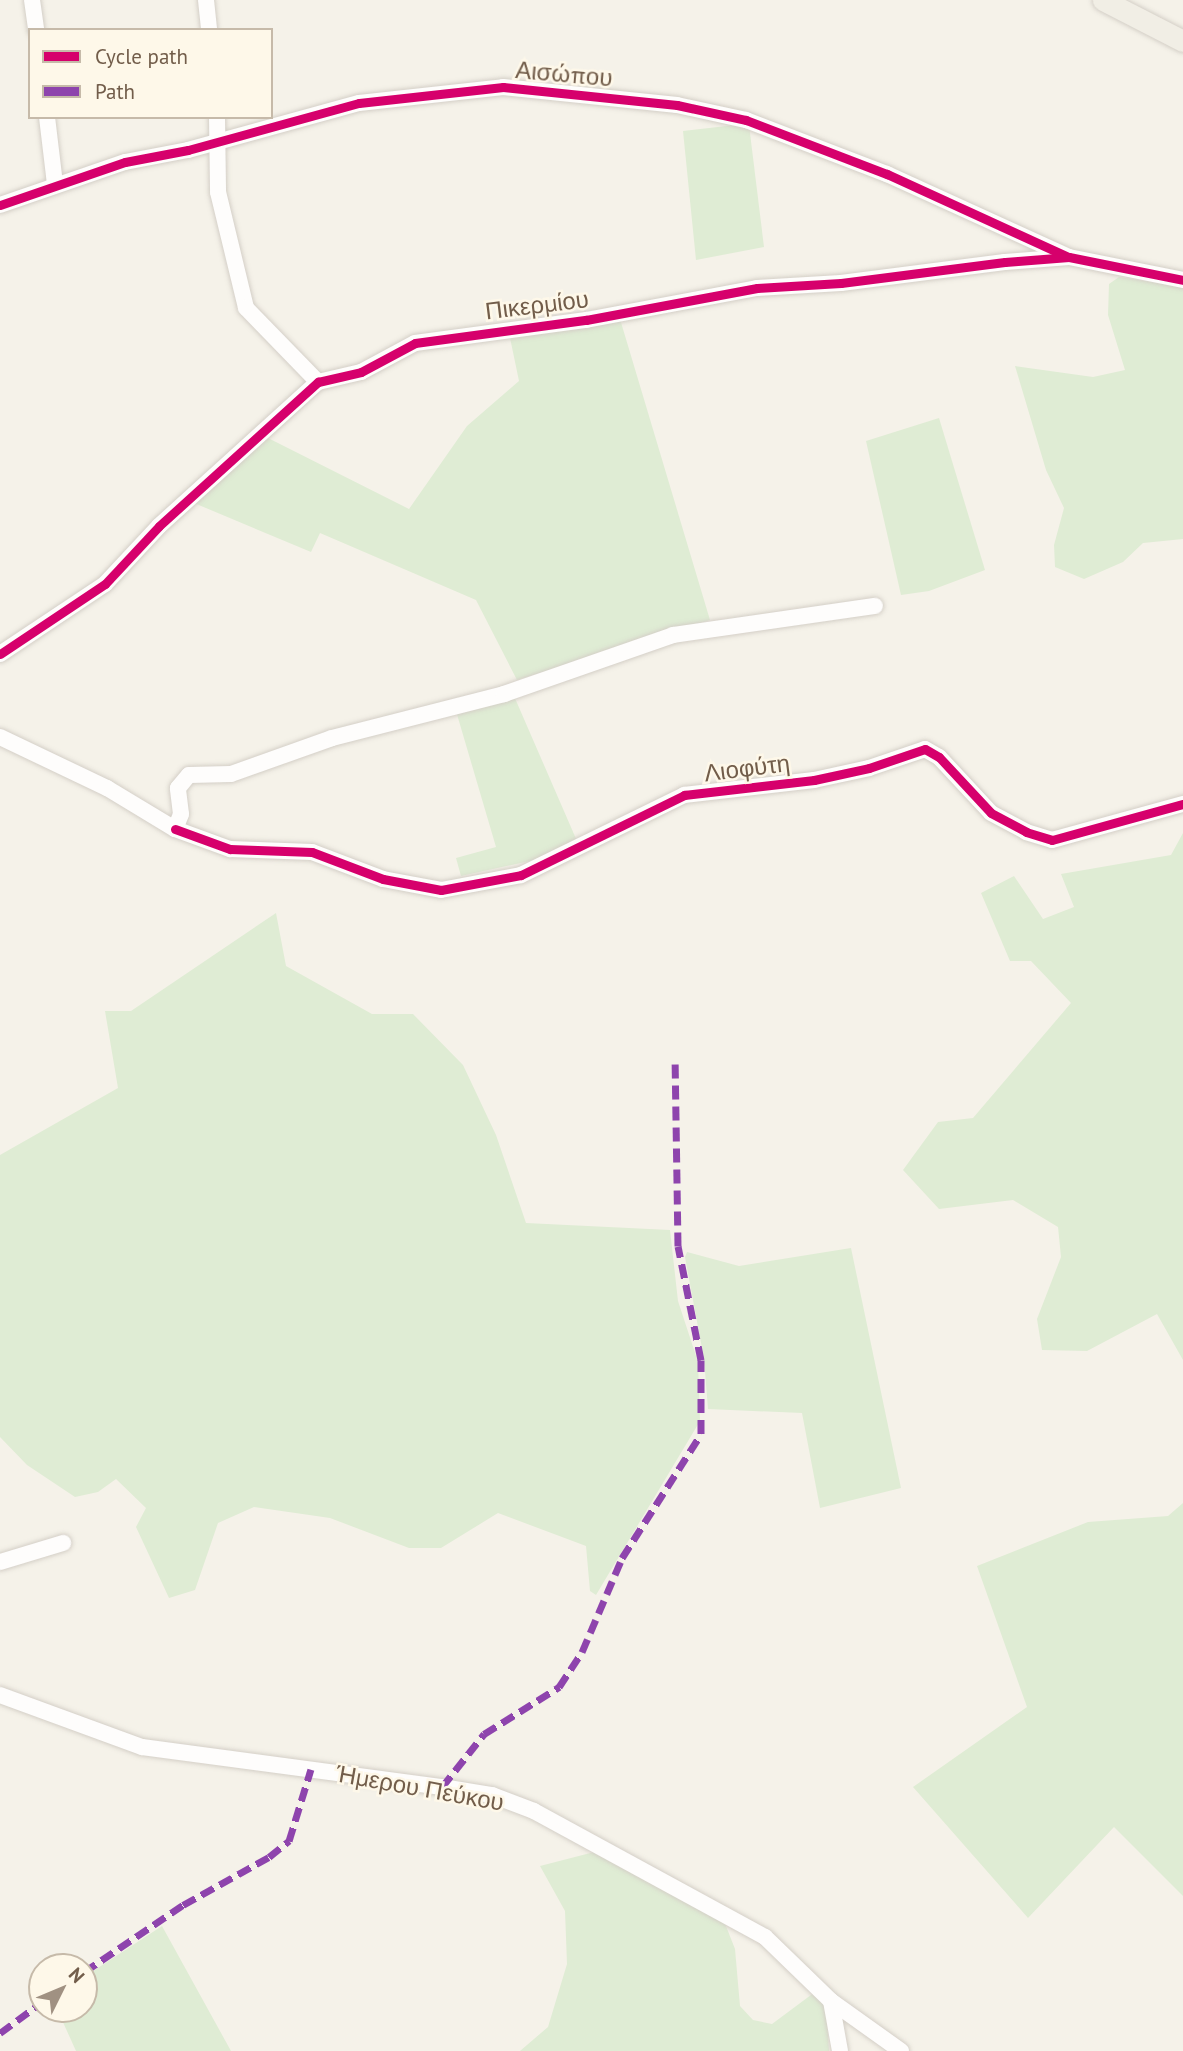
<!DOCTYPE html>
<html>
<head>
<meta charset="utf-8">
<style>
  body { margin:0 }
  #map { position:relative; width:1183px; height:2051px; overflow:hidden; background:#f5f2e9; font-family:"PT Sans",sans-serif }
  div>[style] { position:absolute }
  .green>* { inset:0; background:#dfecd4 }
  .roads { filter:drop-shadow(0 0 2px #d4cfc7) drop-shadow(0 0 2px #d4cfc7) }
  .minor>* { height:16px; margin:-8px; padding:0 8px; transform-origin:8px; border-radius:8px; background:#fefdfc }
  .major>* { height:21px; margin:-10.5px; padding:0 10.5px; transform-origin:10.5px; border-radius:10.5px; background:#f1eee5 }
  .quiet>* { height:7px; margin-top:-3.5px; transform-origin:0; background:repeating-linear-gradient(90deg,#8e44ad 0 14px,transparent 0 21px) }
  .cycleway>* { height:9px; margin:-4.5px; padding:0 4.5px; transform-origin:4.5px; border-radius:4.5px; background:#d6006c }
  span { translate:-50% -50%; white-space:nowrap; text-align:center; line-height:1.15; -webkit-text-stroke:5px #fef8e9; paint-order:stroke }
  .street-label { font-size:24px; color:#725d4a }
  .legend { position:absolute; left:28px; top:28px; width:245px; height:91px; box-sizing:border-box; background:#fef8e9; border:2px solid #c6baa9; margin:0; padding:9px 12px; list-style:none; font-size:21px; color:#725d4a }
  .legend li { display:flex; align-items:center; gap:14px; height:35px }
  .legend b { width:35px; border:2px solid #c6baa9 }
  .north { position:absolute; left:28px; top:1953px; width:70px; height:70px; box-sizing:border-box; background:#fef8e9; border:2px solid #c6baa9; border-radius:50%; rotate:47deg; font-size:19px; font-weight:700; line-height:28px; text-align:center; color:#725d4a }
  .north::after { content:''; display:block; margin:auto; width:24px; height:32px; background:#a09182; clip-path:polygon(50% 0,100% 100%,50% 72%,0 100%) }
</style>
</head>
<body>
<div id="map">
  <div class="green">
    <div style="clip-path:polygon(744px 124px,749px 125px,764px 247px,696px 260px,683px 131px)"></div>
    <div style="clip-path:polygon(1119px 277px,1183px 287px,1183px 539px,1143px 543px,1123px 562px,1084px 579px,1055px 567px,1054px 545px,1064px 508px,1046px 470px,1015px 366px,1093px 377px,1125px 370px,1108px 315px,1109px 284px)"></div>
    <div style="clip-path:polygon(620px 319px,710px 620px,517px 680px,476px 600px,320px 533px,311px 552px,194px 503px,266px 437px,409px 509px,467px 426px,519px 381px,509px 333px)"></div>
    <div style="clip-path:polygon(939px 418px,985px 570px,929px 591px,901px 595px,866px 441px)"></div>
    <div style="clip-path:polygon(514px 696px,577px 841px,539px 859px,461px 876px,456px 858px,496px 847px,456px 711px)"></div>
    <div style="clip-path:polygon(1183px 833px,1183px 1360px,1157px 1314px,1087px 1351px,1042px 1350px,1037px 1319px,1061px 1257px,1058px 1227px,1013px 1200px,939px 1209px,903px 1170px,938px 1122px,973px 1118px,1071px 1003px,1031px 961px,1010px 961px,981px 893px,1014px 876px,1043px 919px,1074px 907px,1061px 874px,1171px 855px)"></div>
    <div style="clip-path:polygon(276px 913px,286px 966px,372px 1014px,413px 1014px,463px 1065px,496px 1135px,526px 1223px,670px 1230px,678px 1301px,698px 1362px,700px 1421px,596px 1595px,590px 1591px,586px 1546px,498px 1513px,441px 1548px,409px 1548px,330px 1518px,254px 1507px,218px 1523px,195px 1590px,169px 1598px,136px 1527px,146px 1508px,116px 1479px,98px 1492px,75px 1497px,27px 1465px,0 1437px,0 1155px,118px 1088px,105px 1011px,131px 1011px)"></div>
    <div style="clip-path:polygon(851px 1248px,901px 1488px,820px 1508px,802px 1413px,708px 1409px,704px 1359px,685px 1257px,687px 1252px,739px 1266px)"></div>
    <div style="clip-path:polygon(1183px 1503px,1183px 1896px,1114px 1827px,1028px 1918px,913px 1787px,1027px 1707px,977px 1566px,1088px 1522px,1168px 1516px)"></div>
    <div style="clip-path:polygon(602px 1850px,722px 1916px,735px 1949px,740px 2006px,753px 2020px,772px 2024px,815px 1992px,826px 2005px,829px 2051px,520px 2051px,548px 2027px,567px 1964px,565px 1911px,540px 1866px)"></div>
    <div style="clip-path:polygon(162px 1926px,231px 2051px,76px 2051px,57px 2009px,84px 2009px,84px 1977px)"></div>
  </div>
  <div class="roads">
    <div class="minor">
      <div style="left:32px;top:0;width:30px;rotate:82deg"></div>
      <div style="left:206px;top:0;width:30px;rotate:84deg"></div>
      <div style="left:47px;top:117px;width:67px;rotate:83.2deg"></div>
      <div style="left:217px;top:117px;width:75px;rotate:89.2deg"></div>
      <div style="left:218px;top:192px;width:119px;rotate:76.4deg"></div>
      <div style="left:246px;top:308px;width:103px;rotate:45.8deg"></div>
      <div style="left:0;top:205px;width:132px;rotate:-19deg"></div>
      <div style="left:125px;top:162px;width:64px;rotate:-10.8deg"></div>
      <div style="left:188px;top:150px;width:177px;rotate:-15.4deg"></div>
      <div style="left:359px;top:103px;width:145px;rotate:-6.3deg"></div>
      <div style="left:503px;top:87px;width:175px;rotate:5.9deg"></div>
      <div style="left:677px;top:105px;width:71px;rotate:12.3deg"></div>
      <div style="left:746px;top:120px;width:151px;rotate:21deg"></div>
      <div style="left:887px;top:174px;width:198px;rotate:24.5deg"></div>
      <div style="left:0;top:654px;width:126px;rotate:-33.7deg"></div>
      <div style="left:105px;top:584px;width:79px;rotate:-47deg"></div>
      <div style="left:159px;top:526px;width:215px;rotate:-42.2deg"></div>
      <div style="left:318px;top:382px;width:44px;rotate:-13.1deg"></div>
      <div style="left:361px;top:372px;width:61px;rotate:-28.2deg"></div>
      <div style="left:415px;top:343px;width:173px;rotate:-7.7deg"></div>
      <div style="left:586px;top:320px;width:174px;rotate:-10.6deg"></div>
      <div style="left:757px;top:288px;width:84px;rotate:-3.4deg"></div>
      <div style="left:841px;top:283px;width:165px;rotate:-7.3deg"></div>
      <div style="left:1005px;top:262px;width:64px;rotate:-4.5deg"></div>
      <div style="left:1069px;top:257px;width:116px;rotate:11.4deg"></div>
      <div style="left:0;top:737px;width:119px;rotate:25.5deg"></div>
      <div style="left:107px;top:788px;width:79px;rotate:31.1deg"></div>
      <div style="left:175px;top:829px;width:16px;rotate:-68deg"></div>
      <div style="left:181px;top:814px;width:26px;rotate:-97deg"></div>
      <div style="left:178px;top:788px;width:17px;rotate:-50deg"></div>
      <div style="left:189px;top:775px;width:42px;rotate:-1.4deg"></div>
      <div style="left:231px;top:774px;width:107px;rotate:-19.6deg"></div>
      <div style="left:332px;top:738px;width:178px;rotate:-14.3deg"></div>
      <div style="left:504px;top:694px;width:179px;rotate:-19.2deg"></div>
      <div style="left:673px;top:635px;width:204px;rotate:-8.2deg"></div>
      <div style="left:175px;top:829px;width:59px;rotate:20deg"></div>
      <div style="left:230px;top:849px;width:82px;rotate:2.1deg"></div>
      <div style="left:312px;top:852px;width:76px;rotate:20.8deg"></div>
      <div style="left:383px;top:879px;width:59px;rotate:10.7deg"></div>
      <div style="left:441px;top:890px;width:81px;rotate:-10.6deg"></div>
      <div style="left:521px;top:875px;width:182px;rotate:-26.1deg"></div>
      <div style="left:684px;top:795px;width:131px;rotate:-6.6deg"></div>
      <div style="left:814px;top:780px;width:56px;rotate:-12.3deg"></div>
      <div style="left:869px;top:768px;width:59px;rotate:-18.7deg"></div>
      <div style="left:925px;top:749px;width:16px;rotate:30deg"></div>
      <div style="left:939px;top:757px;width:76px;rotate:47.1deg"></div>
      <div style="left:991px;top:813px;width:40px;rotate:28deg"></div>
      <div style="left:1026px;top:832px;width:27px;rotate:17deg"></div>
      <div style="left:1052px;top:840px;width:136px;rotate:-15.4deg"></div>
      <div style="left:0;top:1562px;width:66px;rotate:-16.8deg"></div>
      <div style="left:0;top:1695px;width:151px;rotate:20.1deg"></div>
      <div style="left:142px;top:1747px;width:303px;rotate:7.6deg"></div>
      <div style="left:442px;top:1787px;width:51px;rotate:9.1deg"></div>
      <div style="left:492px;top:1795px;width:45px;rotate:20.9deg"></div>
      <div style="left:534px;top:1811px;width:263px;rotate:28.6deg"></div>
      <div style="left:765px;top:1937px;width:92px;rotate:44.1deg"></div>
      <div style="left:831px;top:2001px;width:86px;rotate:35.5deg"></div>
      <div style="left:831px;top:2001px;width:51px;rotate:79.8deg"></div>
    </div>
    <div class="major">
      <div style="left:1103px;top:0;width:90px;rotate:27.1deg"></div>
    </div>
  </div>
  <div class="quiet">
    <div style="left:442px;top:1787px;width:68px;rotate:-51.6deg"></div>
    <div style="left:484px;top:1734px;width:89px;rotate:-32.1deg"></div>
    <div style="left:559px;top:1687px;width:42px;rotate:-56.7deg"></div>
    <div style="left:582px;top:1652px;width:102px;rotate:-66.9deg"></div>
    <div style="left:622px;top:1558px;width:147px;rotate:-57.5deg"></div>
    <div style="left:701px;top:1434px;width:74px;rotate:-90deg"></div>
    <div style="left:701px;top:1360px;width:116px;rotate:-101.4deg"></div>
    <div style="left:678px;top:1246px;width:186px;rotate:-90.9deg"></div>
    <div style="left:84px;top:1972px;width:120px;rotate:-34.1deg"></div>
    <div style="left:183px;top:1905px;width:98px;rotate:-29.2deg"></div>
    <div style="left:269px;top:1857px;width:26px;rotate:-39deg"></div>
    <div style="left:289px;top:1841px;width:75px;rotate:-73deg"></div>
    <div style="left:0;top:2033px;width:52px;rotate:-36.4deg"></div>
  </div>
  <div class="cycleway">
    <div style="left:0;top:205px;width:132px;rotate:-19deg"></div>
    <div style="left:125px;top:162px;width:64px;rotate:-10.8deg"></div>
    <div style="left:188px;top:150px;width:177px;rotate:-15.4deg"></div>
    <div style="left:359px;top:103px;width:145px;rotate:-6.3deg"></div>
    <div style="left:503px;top:87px;width:175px;rotate:5.9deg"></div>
    <div style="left:677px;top:105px;width:71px;rotate:12.3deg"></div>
    <div style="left:746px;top:120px;width:151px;rotate:21deg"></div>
    <div style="left:887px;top:174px;width:197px;rotate:24.6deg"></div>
    <div style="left:0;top:654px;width:126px;rotate:-33.7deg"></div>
    <div style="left:105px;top:584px;width:79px;rotate:-47deg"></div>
    <div style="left:159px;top:526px;width:215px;rotate:-42.2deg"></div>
    <div style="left:318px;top:382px;width:44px;rotate:-13.1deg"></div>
    <div style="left:361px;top:372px;width:61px;rotate:-28.2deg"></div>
    <div style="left:415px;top:343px;width:173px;rotate:-7.7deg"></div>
    <div style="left:586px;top:320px;width:174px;rotate:-10.6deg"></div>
    <div style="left:757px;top:288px;width:84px;rotate:-3.4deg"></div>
    <div style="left:841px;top:283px;width:165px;rotate:-7.3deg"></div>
    <div style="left:1005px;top:262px;width:64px;rotate:-4.5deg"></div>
    <div style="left:1069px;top:257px;width:116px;rotate:11.4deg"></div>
    <div style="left:175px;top:829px;width:59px;rotate:20deg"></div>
    <div style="left:230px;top:849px;width:82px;rotate:2.1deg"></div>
    <div style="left:312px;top:852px;width:76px;rotate:20.8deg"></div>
    <div style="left:383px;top:879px;width:59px;rotate:10.7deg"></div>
    <div style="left:441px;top:890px;width:81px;rotate:-10.6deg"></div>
    <div style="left:521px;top:875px;width:182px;rotate:-26.1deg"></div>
    <div style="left:684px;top:795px;width:131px;rotate:-6.6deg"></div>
    <div style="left:814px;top:780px;width:56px;rotate:-12.3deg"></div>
    <div style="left:869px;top:768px;width:59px;rotate:-18.7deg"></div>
    <div style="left:925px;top:749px;width:16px;rotate:30deg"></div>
    <div style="left:939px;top:757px;width:76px;rotate:47.1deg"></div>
    <div style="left:991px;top:813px;width:40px;rotate:28deg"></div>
    <div style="left:1026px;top:832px;width:27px;rotate:17deg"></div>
    <div style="left:1052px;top:840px;width:136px;rotate:-15.4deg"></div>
  </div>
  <div class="street-label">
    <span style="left:564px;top:74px;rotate:5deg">Αισώπου</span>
    <span style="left:537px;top:305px;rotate:-7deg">Πικερμίου</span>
    <span style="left:747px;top:768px;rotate:-7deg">Λιοφύτη</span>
    <span style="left:420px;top:1788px;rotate:10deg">Ήμερου Πεύκου</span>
  </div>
  <ul class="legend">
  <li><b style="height:9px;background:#d6006c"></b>Cycle path</li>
  <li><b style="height:9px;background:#8e44ad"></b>Path</li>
  </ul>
  <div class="north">N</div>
</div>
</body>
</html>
